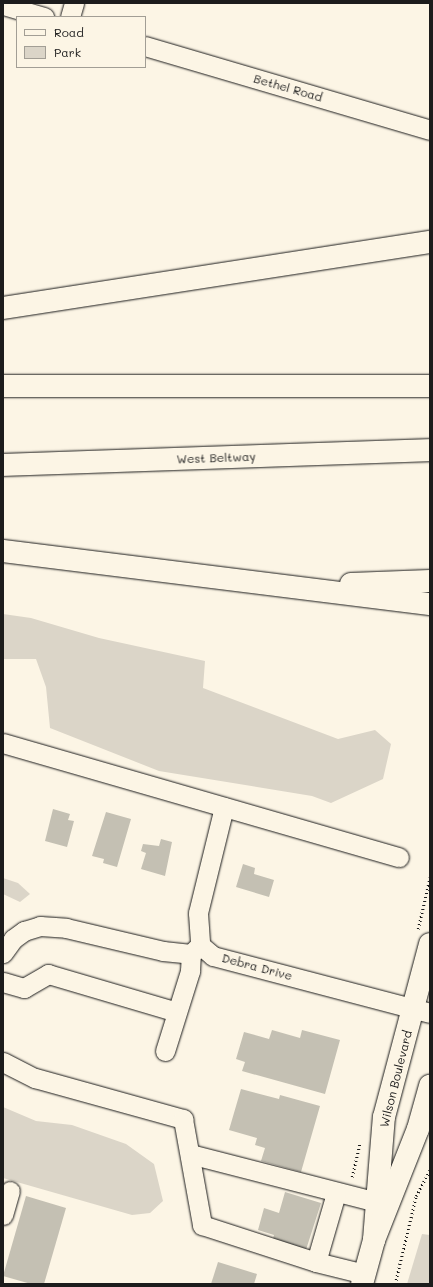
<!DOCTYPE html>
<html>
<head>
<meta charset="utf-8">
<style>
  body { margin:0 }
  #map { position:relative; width:433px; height:1287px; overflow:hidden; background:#fcf5e5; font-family:Mali,sans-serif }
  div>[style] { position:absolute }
  .green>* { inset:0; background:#dbd5c8 }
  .building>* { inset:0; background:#c4c0b3 }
  .path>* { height:2.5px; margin-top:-1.25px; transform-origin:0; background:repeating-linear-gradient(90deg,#1c1c1c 0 1px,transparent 0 4px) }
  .roads { filter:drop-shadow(0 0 1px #1c1c1c) drop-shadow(0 0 1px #1c1c1c) }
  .minor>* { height:19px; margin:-9.5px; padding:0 9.5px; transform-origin:9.5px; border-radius:9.5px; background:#fcf5e5 }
  .major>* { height:22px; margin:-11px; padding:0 11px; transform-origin:11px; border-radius:11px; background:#fcf5e5 }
  .highway>* { height:22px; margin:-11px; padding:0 11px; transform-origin:11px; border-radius:11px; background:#fcf5e5 }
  span { translate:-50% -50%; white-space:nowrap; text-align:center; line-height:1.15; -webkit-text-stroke:3px #fcf5e5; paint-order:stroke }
  .street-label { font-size:12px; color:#1c1c1c }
  .frame { position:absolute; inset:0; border:4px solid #1c1c1c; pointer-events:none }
  .legend { position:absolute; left:16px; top:16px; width:130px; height:52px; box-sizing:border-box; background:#fcf5e5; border:1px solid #a29e95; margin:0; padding:5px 7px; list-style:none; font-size:12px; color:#1c1c1c }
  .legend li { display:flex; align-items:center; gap:8px; height:20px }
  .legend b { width:20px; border:1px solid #a29e95 }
</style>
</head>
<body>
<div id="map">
  <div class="green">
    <div style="clip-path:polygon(3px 614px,31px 618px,99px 638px,205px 661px,203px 688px,338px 739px,375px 730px,391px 744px,383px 779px,331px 803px,312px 796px,159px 771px,50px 728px,46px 687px,36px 659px,3px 659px)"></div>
    <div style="clip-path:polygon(3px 878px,18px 883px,30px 894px,20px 902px,3px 894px)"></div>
    <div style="clip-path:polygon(3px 1107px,36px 1121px,72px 1125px,126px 1144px,154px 1164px,163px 1201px,150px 1213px,132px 1215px,3px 1178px)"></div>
    <div style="clip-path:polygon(422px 1234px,430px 1235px,430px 1284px,407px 1284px)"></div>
  </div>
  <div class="building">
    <div style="clip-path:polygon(53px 809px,70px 814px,68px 820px,74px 821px,67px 847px,45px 841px)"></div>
    <div style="clip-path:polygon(106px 812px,131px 819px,117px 867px,103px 863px,104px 859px,92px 856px)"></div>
    <div style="clip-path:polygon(161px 839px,172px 842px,165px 876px,141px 869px,146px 853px,141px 851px,143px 844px,159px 846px)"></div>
    <div style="clip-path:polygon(243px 864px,255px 868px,254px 874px,274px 880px,269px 897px,236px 887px)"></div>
    <div style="clip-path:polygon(272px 1030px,300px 1038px,302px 1030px,340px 1040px,325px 1094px,242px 1071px,245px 1062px,236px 1059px,244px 1032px,269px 1039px)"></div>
    <div style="clip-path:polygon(241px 1089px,279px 1099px,280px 1095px,320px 1106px,301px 1172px,261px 1161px,265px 1148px,255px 1145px,257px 1138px,229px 1130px)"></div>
    <div style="clip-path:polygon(285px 1192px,321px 1203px,304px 1256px,271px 1246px,274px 1235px,258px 1230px,264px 1208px,279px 1213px)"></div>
    <div style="clip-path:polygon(26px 1196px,66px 1208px,44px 1284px,31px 1284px,3px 1276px)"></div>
    <div style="clip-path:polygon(218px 1262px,257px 1274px,254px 1284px,211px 1284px)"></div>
  </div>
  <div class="path">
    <div style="left:418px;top:929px;width:53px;rotate:-77deg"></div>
    <div style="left:352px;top:1177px;width:35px;rotate:-77deg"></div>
    <div style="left:395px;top:1284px;width:90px;rotate:-76.6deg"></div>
    <div style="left:416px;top:1196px;width:30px;rotate:-62deg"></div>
  </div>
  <div class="roads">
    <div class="minor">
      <div style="left:3px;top:5px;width:43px;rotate:16.3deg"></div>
      <div style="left:70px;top:17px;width:15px;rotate:-74deg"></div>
      <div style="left:145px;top:46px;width:297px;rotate:16.4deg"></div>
      <div style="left:3px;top:743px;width:412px;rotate:16.1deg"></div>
      <div style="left:224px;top:807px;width:109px;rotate:103.8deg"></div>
      <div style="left:198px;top:913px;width:32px;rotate:86deg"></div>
      <div style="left:200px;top:945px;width:17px;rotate:40deg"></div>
      <div style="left:213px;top:956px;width:224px;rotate:14.7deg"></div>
      <div style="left:3px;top:953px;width:17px;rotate:-54deg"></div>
      <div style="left:13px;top:939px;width:14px;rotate:-36deg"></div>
      <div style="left:24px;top:931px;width:17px;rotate:-17deg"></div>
      <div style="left:40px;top:926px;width:26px;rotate:4deg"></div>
      <div style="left:66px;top:928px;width:100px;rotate:13.3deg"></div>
      <div style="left:163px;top:951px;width:28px;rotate:6deg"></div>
      <div style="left:191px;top:954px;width:13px;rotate:-45deg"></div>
      <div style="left:3px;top:982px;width:22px;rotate:16deg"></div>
      <div style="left:24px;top:988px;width:28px;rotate:-30deg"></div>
      <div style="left:48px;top:974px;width:134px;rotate:16.4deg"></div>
      <div style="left:165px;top:1051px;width:84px;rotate:-72.6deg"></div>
      <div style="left:190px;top:971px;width:17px;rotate:-87deg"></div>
      <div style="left:3px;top:1062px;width:36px;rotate:27deg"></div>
      <div style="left:35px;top:1078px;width:154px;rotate:15.5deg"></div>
      <div style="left:183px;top:1119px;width:108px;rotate:79.8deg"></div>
      <div style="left:202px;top:1225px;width:120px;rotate:18deg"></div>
      <div style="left:316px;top:1262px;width:50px;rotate:13.8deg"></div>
      <div style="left:190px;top:1154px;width:193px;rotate:14.4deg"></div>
      <div style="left:3px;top:1215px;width:25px;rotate:-74deg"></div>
      <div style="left:316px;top:1262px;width:72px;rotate:-73.8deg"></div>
    </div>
    <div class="major">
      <div style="left:374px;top:1240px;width:123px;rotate:-85.4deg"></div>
      <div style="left:384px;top:1117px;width:179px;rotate:-75.1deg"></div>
      <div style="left:362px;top:1284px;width:46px;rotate:-74.7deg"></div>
      <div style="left:374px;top:1240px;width:119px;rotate:-68.4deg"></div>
      <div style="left:418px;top:1129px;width:45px;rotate:-74.4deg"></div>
    </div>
    <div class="highway">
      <div style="left:3px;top:308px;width:432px;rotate:-8.8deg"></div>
      <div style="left:3px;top:386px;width:427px"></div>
      <div style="left:3px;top:465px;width:427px;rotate:-2deg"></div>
      <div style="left:3px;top:551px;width:430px;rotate:7.1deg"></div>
      <div style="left:351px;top:584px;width:79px;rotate:-2.2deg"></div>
    </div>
  </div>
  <div class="street-label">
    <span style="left:288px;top:88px;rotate:16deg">Bethel Road</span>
    <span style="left:216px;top:458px;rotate:-2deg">West Beltway</span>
    <span style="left:257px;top:967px;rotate:15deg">Debra Drive</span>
    <span style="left:396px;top:1079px;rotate:-76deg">Wilson Boulevard</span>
  </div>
  <div class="frame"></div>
  <ul class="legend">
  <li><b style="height:5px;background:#fcf5e5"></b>Road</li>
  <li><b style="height:11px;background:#dbd5c8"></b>Park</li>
  </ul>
</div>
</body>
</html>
